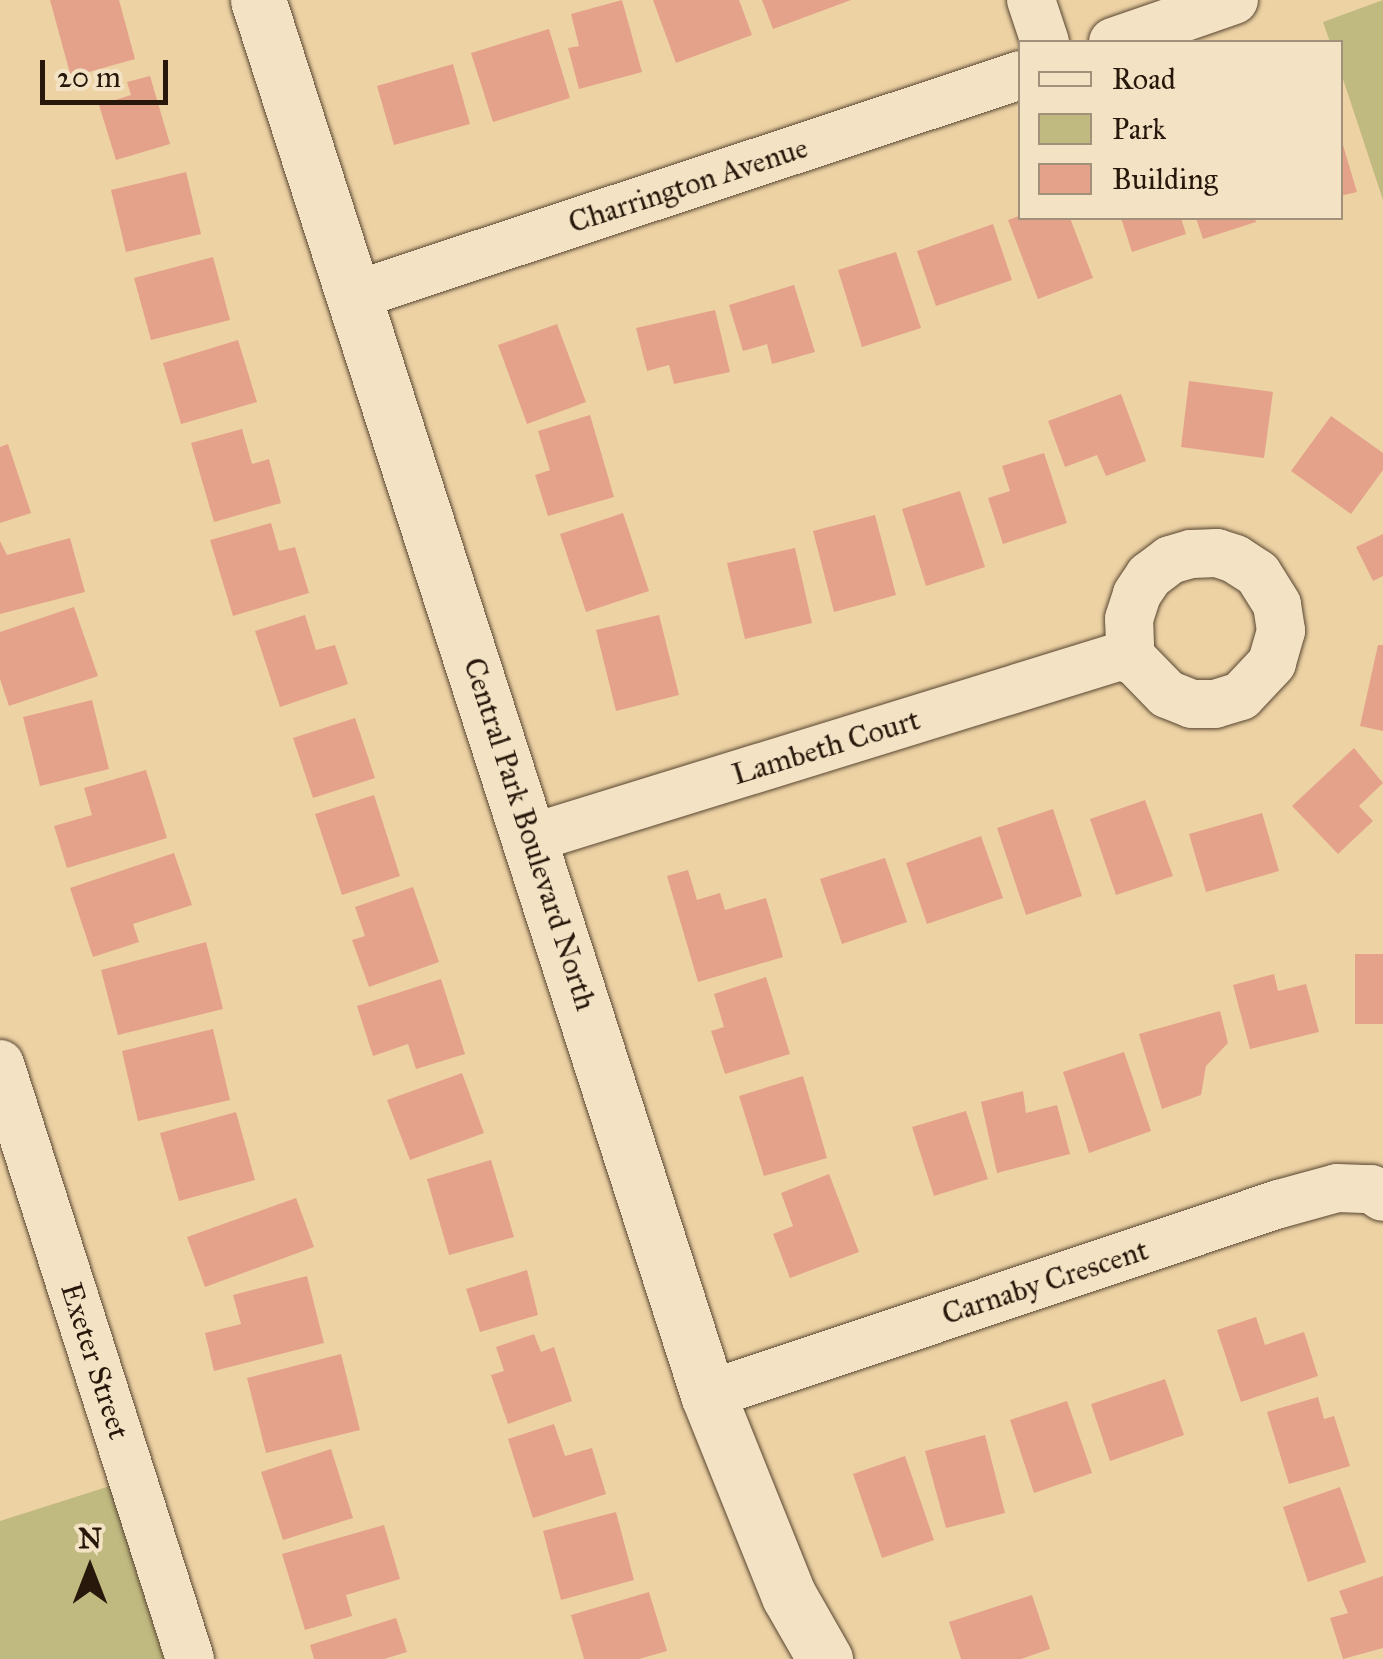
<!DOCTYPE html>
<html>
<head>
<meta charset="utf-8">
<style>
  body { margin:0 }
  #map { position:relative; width:1383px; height:1659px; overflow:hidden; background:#edd2a4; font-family:"IM FELL Great Primer",serif }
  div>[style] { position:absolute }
  .green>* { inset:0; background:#c0b980 }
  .building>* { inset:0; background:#e5a28b }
  .roads { filter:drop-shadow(0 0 2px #584631) drop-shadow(0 0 2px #584631) }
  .street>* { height:48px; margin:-24px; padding:0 24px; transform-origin:24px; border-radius:24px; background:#f3e2c4 }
  .secondary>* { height:55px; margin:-27.5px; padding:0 27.5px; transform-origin:27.5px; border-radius:27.5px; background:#f3e2c4 }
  span { translate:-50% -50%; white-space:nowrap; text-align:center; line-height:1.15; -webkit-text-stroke:8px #f3e2c4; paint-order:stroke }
  .street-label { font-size:30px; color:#27180b }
  .legend { position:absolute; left:1018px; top:40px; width:325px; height:180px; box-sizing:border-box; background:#f3e2c4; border:2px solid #a1917a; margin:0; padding:12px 18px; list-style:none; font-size:30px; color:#27180b }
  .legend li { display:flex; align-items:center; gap:20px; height:50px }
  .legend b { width:50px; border:2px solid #a1917a }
  .north { position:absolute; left:40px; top:1519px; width:100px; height:100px; -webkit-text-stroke:8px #f3e2c4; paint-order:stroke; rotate:0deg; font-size:28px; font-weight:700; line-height:40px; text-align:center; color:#27180b }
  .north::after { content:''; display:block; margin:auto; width:35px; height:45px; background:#27180b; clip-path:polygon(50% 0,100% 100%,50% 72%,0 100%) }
  .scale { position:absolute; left:40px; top:60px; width:128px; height:45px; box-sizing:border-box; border:5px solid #27180b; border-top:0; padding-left:12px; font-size:30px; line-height:35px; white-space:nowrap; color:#27180b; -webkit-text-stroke:8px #f3e2c4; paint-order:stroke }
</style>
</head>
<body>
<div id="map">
  <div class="green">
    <div style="clip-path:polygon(1383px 0,1383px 200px,1341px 73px,1340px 42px,1330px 42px,1323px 22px)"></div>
    <div style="clip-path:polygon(110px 1486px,164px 1659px,0 1659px,0 1521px)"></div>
  </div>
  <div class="building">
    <div style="clip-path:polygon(50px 0,119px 0,135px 59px,71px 77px)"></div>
    <div style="clip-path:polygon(622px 0,642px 72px,579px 89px,568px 48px,579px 46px,571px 14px)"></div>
    <div style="clip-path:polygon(653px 0,739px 0,752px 35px,676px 63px)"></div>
    <div style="clip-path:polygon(762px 0,851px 0,773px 29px)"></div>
    <div style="clip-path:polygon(549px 29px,570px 98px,493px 122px,471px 53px)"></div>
    <div style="clip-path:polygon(453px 64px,470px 124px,394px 145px,377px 86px)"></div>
    <div style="clip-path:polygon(150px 76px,170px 144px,116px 160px,99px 105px,131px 95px,127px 82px)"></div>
    <div style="clip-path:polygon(1340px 135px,1357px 192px,1340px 196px)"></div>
    <div style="clip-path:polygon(186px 172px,201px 234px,126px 252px,111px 190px)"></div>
    <div style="clip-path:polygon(1021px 215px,1070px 218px,1093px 278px,1038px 299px,1008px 220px)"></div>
    <div style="clip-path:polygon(1121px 218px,1181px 218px,1186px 234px,1132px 252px)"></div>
    <div style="clip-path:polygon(1196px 218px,1255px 218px,1256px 222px,1203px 239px)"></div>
    <div style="clip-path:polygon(993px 224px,1012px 280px,936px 306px,917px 251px)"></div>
    <div style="clip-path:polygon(896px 252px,921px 328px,862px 347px,838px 270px)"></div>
    <div style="clip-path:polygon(213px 257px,230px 320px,151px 340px,134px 278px)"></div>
    <div style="clip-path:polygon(794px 285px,815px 352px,772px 364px,767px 344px,743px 351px,729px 305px)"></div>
    <div style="clip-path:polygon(715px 310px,730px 372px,674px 384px,669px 365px,647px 371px,636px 328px)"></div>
    <div style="clip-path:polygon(557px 324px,586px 402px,527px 424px,498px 345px)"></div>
    <div style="clip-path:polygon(238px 340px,257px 402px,181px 424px,163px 363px)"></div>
    <div style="clip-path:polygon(1189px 381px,1273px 392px,1264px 458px,1181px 447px)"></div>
    <div style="clip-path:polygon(1121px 394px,1146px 461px,1106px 476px,1097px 455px,1065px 467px,1048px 421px)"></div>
    <div style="clip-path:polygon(590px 415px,614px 497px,548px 516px,535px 475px,550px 470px,538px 431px)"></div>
    <div style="clip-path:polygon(1331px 416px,1383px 453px,1383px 470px,1351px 514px,1291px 471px)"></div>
    <div style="clip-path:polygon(242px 429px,252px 464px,269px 459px,281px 503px,214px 522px,191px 443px)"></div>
    <div style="clip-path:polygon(8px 444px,31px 513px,0 523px,0 447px)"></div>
    <div style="clip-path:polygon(1044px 453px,1067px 523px,1003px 544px,988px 498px,1010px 491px,1002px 466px)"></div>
    <div style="clip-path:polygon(960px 491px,985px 567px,926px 586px,902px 509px)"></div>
    <div style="clip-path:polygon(623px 513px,649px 591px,586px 612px,560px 534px)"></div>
    <div style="clip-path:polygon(875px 515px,896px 595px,834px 612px,813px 531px)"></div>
    <div style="clip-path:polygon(271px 523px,279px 551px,295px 547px,309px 593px,233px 616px,210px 540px)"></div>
    <div style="clip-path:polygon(1383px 534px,1383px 576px,1373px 581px,1356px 547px)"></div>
    <div style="clip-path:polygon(70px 538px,85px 592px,0 614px,0 541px,7px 555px)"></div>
    <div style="clip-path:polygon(795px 548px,812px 623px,745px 639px,727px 563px)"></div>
    <div style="clip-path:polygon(74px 607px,98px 676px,9px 706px,0 679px,0 632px)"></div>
    <div style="clip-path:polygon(305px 615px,316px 650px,335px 645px,348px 684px,280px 707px,255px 631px)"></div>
    <div style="clip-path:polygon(659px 615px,679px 695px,616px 711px,596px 630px)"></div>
    <div style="clip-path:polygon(1378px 645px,1383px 645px,1383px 731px,1360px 726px)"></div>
    <div style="clip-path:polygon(92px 700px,109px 769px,40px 786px,23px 717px)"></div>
    <div style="clip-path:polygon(355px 718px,375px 778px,313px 798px,293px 738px)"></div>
    <div style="clip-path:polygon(1354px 748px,1383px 783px,1359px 806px,1373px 821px,1338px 854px,1292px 806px)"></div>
    <div style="clip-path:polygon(146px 770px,167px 838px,67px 868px,54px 826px,92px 815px,84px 788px)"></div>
    <div style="clip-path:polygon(374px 795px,400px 876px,342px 895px,315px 814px)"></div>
    <div style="clip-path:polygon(1145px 800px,1173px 876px,1116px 895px,1090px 819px)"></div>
    <div style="clip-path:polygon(1053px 809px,1082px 896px,1026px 915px,997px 828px)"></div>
    <div style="clip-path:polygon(1262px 813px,1279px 871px,1206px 892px,1189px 834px)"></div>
    <div style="clip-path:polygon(981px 836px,1003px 898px,927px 924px,906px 863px)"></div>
    <div style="clip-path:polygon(174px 853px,192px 905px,133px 924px,139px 942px,93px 957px,70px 888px)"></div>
    <div style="clip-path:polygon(885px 858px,907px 922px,842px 944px,820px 879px)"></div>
    <div style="clip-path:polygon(688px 870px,697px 900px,720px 893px,725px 910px,766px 898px,783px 957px,698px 982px,667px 876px)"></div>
    <div style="clip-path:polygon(413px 887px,439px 962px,369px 987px,352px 940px,365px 936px,355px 907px)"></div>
    <div style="clip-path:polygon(206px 942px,223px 1009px,118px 1035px,101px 970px)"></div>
    <div style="clip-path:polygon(1355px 954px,1383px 954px,1383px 1024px,1355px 1024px)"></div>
    <div style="clip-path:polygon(1274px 974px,1278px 991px,1306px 984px,1319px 1032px,1250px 1049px,1233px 985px)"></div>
    <div style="clip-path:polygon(766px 977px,790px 1054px,725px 1074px,711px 1031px,724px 1027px,714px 994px)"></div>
    <div style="clip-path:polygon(441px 979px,465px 1054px,416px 1069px,408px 1044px,373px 1056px,357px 1006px)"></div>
    <div style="clip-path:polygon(1220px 1011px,1228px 1043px,1206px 1066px,1201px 1095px,1162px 1109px,1139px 1034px)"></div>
    <div style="clip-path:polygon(213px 1029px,230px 1100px,138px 1121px,122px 1051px)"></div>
    <div style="clip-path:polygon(1124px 1052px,1151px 1131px,1089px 1153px,1063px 1072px)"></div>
    <div style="clip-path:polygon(462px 1073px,484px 1133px,410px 1160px,387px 1100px)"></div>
    <div style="clip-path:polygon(803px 1076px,827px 1158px,764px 1176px,739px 1096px)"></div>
    <div style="clip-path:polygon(1023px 1091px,1026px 1113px,1057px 1105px,1070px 1154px,997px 1173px,981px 1102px)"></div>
    <div style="clip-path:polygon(966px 1111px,988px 1179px,934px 1196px,912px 1127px)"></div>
    <div style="clip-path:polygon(236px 1112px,255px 1180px,179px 1201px,160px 1133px)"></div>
    <div style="clip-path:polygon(491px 1160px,514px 1237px,449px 1255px,427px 1179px)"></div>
    <div style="clip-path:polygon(829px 1174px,859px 1252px,790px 1278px,773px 1234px,793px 1226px,781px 1193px)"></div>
    <div style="clip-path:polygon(296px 1198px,314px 1247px,205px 1287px,187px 1237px)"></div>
    <div style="clip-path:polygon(527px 1270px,538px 1315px,480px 1332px,466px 1289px)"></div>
    <div style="clip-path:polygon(307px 1276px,324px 1343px,214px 1371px,205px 1333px,241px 1324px,233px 1295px)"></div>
    <div style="clip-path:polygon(1256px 1317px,1265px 1345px,1304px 1332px,1318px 1376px,1241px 1402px,1217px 1330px)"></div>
    <div style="clip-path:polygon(534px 1334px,541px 1352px,554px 1347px,572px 1401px,508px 1424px,491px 1375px,504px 1371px,496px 1347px)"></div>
    <div style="clip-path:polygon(341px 1354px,360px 1430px,266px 1453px,247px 1378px)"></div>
    <div style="clip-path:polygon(1165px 1379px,1184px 1435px,1110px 1461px,1091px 1404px)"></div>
    <div style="clip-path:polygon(1318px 1397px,1324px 1419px,1334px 1416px,1350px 1466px,1289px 1484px,1267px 1412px)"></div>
    <div style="clip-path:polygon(1067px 1401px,1092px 1473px,1034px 1493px,1010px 1420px)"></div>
    <div style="clip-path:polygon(554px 1424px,565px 1456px,592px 1448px,606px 1494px,533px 1518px,508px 1439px)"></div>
    <div style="clip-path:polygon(985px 1435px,1005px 1513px,946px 1528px,925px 1451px)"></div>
    <div style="clip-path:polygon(331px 1449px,353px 1518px,283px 1540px,261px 1472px)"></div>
    <div style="clip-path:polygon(905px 1456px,934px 1540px,882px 1558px,853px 1474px)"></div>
    <div style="clip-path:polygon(1340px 1487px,1366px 1562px,1308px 1582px,1283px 1507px)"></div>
    <div style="clip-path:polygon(616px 1512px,634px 1580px,561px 1600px,543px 1531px)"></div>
    <div style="clip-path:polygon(384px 1525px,400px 1579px,346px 1595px,352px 1616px,305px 1630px,282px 1554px)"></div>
    <div style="clip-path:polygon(1383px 1576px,1383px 1648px,1343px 1659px,1330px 1618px,1348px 1613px,1339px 1591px)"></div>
    <div style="clip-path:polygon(649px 1592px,667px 1651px,639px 1659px,584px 1659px,571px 1615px)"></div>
    <div style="clip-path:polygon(1032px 1595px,1050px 1649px,1021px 1659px,961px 1659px,949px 1622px)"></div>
    <div style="clip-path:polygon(396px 1618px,407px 1652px,384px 1659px,314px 1659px,310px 1645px)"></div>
  </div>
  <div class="roads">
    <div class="street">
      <div style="left:1031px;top:0;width:44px;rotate:71.6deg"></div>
      <div style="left:1113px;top:42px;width:128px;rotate:-19.1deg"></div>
      <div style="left:356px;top:295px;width:700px;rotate:-18.31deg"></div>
      <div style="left:532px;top:838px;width:616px;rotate:-17.17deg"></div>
      <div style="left:1121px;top:656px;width:14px;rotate:-51deg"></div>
      <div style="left:1130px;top:645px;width:26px;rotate:-92deg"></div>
      <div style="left:1129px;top:619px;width:26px;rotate:-72deg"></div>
      <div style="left:1137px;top:594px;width:22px;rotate:-56deg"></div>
      <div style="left:1149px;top:576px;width:26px;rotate:-37deg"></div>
      <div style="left:1170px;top:560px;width:22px;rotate:-16deg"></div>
      <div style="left:1191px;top:554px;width:26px;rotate:-2deg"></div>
      <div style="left:1217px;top:553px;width:19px;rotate:18deg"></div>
      <div style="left:1235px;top:559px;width:27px;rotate:33deg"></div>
      <div style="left:1258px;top:574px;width:36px;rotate:58deg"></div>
      <div style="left:1277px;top:605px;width:26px;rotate:81deg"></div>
      <div style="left:1281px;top:631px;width:33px;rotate:106deg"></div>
      <div style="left:1272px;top:663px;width:45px;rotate:133.2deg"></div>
      <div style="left:1241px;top:696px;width:27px;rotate:163deg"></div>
      <div style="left:1215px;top:704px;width:23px;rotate:180deg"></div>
      <div style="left:1192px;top:704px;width:27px;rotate:-158deg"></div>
      <div style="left:1167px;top:694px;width:45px;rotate:-134.1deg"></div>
      <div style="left:1136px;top:662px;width:16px;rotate:-158deg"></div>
      <div style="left:0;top:1064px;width:625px;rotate:72.29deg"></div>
      <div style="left:708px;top:1395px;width:602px;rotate:-18.5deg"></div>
      <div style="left:1279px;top:1204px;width:60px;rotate:-15.4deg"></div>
      <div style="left:1337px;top:1188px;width:34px;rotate:2deg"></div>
      <div style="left:1371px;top:1189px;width:14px;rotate:34deg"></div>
    </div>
    <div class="secondary">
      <div style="left:258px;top:0;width:1466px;rotate:72.12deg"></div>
      <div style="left:708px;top:1395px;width:217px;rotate:68.1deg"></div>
      <div style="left:789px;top:1596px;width:73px;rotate:60.3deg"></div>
    </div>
  </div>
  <div class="street-label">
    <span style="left:688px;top:185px;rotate:-18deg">Charrington Avenue</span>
    <span style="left:826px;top:747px;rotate:-17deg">Lambeth Court</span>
    <span style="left:530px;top:834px;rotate:72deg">Central Park Boulevard North</span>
    <span style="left:1045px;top:1282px;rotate:-18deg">Carnaby Crescent</span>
    <span style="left:95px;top:1361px;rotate:72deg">Exeter Street</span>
  </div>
  <ul class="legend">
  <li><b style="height:12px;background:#f3e2c4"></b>Road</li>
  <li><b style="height:28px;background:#c0b980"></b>Park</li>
  <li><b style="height:28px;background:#e5a28b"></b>Building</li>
  </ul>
  <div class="north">N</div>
  <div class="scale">20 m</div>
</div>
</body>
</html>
